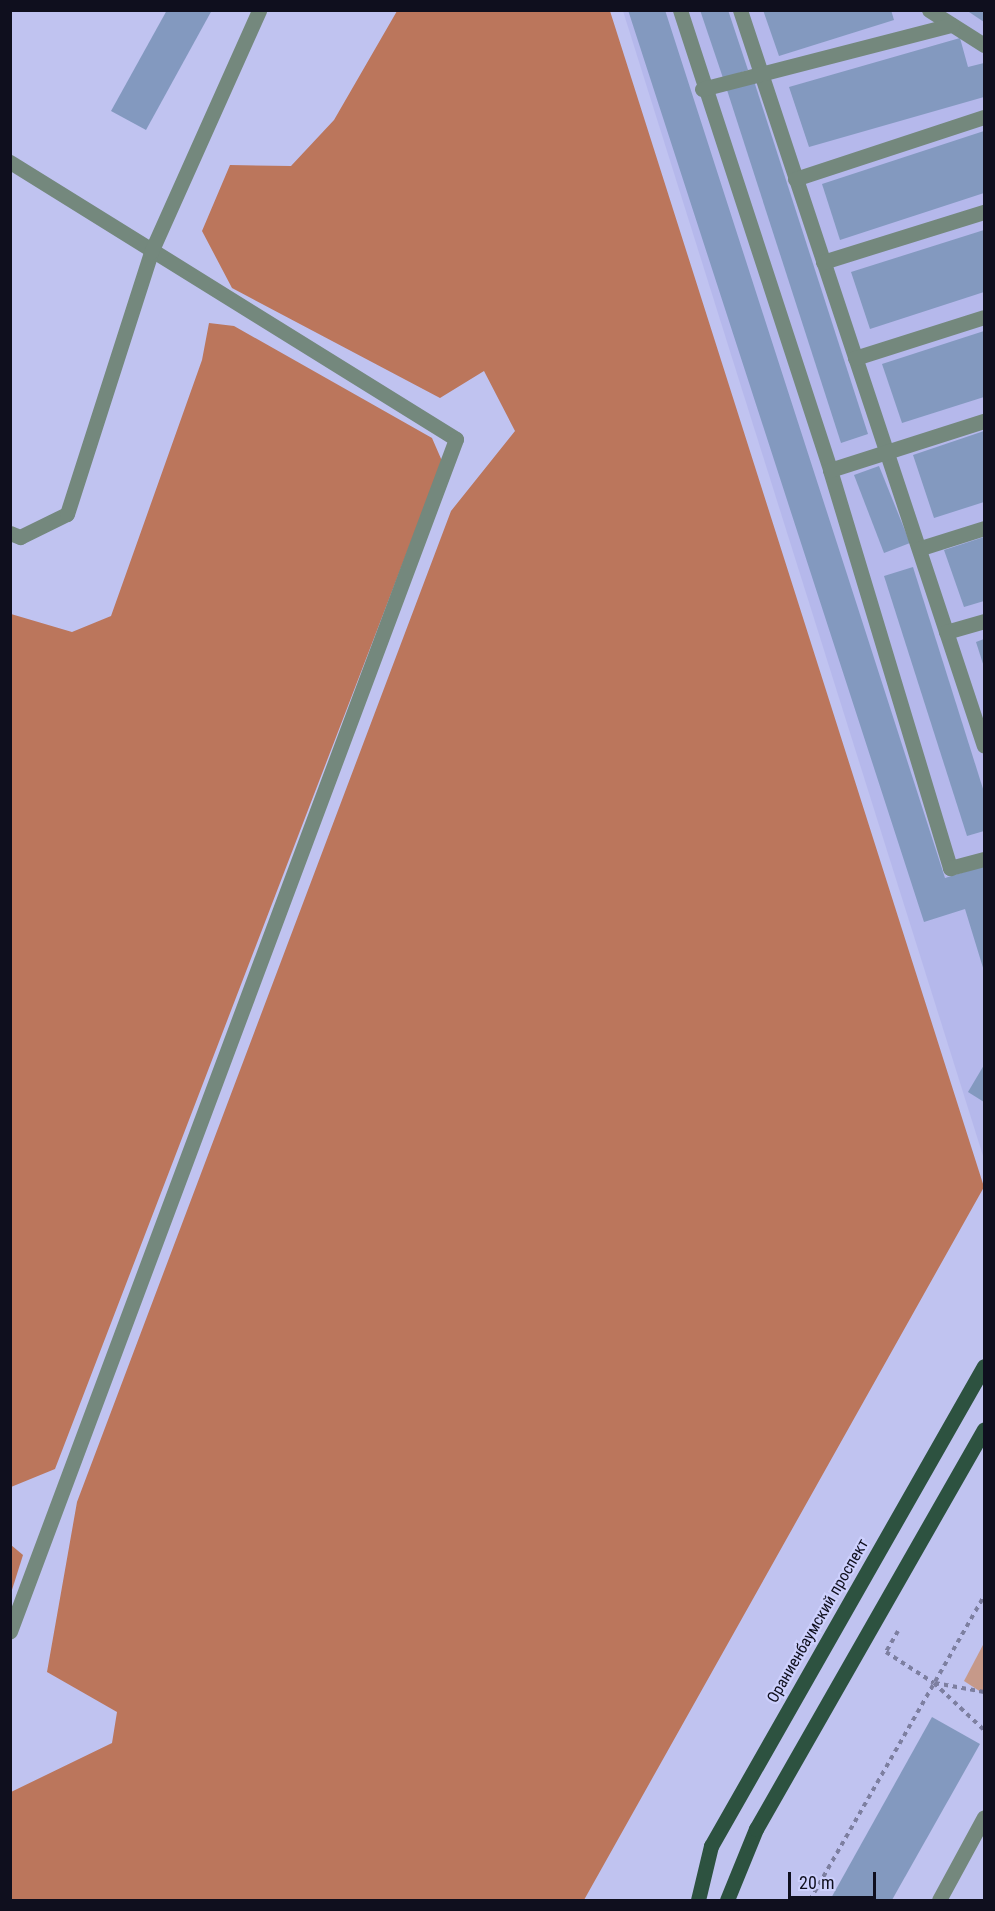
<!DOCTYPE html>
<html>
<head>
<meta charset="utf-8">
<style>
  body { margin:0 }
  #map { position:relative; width:995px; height:1911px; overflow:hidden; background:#c0c3f0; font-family:"Roboto Condensed",sans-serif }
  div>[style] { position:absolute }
  .built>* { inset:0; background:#b5b8eb }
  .green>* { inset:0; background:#c69989 }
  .forest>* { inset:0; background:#bb765c }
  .building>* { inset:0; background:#8399bf }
  .path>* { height:4px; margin-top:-2px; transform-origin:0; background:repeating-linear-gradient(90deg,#7d7fa0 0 4.5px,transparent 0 9px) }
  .minor>* { height:15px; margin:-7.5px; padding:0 7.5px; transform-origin:7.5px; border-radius:7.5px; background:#74887d }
  .major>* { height:15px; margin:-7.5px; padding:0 7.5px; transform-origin:7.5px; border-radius:7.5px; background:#2d5240 }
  span { translate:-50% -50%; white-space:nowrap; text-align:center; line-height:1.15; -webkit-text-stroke:4.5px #cdd0fd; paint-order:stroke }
  .street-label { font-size:16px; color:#0f0f1e }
  .frame { position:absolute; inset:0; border:12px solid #0f0f1e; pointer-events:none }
  .scale { position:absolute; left:788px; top:1872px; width:88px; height:27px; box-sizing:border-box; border:3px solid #0f0f1e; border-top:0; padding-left:8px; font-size:18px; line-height:21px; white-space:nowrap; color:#0f0f1e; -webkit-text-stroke:4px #cdd0fd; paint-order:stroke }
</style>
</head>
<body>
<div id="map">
  <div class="built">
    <div style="clip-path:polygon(623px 11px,984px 11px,984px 1159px)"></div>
  </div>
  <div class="green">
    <div style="clip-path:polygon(984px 1643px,984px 1694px,964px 1681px)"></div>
  </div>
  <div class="forest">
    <div style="clip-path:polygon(397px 11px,610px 11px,984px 1187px,584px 1900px,11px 1900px,11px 1792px,112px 1743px,117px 1712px,47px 1672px,77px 1502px,451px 511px,515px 431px,484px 371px,440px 398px,232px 288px,202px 231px,230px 165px,291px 166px,334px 120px)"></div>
    <div style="clip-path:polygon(209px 323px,234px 326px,432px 438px,442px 461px,55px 1469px,11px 1487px,11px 614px,72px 632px,111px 616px,202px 360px)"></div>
    <div style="clip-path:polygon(11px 1545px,23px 1555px,11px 1593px)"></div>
  </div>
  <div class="building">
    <div style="clip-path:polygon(167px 10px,212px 10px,146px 130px,111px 111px)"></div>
    <div style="clip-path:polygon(628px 10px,665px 10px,945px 878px,984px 866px,984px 971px,965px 909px,924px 922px)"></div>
    <div style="clip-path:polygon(700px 10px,728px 10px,748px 70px,723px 78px)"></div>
    <div style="clip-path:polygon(763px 10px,891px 10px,894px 20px,779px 56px)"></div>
    <div style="clip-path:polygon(966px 10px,984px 10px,984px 22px)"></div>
    <div style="clip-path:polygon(960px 38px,968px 67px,984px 63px,984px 97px,809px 147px,789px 87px)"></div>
    <div style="clip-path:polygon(754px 81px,868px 434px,841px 443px,727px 90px)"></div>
    <div style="clip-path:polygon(984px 131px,984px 193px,840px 240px,822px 184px)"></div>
    <div style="clip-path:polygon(984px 230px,984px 292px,870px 329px,851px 272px)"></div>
    <div style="clip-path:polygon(984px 331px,984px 397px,902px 423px,882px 364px)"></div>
    <div style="clip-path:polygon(984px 431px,984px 502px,934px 518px,913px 455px)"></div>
    <div style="clip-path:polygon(879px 466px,910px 543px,884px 553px,854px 475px)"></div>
    <div style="clip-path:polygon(984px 537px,984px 601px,964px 607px,944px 550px)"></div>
    <div style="clip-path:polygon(913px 567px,984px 792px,984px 831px,967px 836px,884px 576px)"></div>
    <div style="clip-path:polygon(984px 639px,984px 667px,976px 642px)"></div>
    <div style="clip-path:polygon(984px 1065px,984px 1102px,968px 1092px)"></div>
    <div style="clip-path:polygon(932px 1717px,980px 1744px,892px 1900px,830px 1900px)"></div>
  </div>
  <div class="path">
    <div style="left:898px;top:1631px;width:24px;rotate:120deg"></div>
    <div style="left:886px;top:1652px;width:57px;rotate:32.9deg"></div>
    <div style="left:934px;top:1683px;width:69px;rotate:43.2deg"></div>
    <div style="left:935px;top:1683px;width:50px;rotate:10.4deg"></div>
    <div style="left:810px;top:1900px;width:350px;rotate:-60.2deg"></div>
  </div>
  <div class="minor">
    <div style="left:680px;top:10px;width:484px;rotate:71.9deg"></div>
    <div style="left:830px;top:470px;width:416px;rotate:73.2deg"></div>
    <div style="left:950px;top:868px;width:35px;rotate:-15deg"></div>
    <div style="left:740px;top:10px;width:775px;rotate:71.66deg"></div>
    <div style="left:929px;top:10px;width:65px;rotate:32.5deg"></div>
    <div style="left:702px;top:89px;width:258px;rotate:-14.4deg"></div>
    <div style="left:10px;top:162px;width:525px;rotate:31.84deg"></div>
    <div style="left:456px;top:439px;width:1273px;rotate:110.51deg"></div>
    <div style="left:795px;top:179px;width:199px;rotate:-18.2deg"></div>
    <div style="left:823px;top:262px;width:169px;rotate:-17.3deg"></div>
    <div style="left:855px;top:358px;width:135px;rotate:-17.6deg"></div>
    <div style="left:830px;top:470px;width:162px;rotate:-17.7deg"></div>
    <div style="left:10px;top:533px;width:11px;rotate:22deg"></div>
    <div style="left:20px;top:537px;width:52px;rotate:-26.1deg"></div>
    <div style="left:67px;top:514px;width:275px;rotate:-72.2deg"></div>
    <div style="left:151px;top:252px;width:265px;rotate:-65.9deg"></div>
    <div style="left:921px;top:548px;width:66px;rotate:-17.6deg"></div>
    <div style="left:946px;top:632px;width:40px;rotate:-16deg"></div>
    <div style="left:939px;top:1900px;width:94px;rotate:-61.5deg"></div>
  </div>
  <div class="major">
    <div style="left:698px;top:1900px;width:56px;rotate:-76.5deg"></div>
    <div style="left:711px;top:1846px;width:552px;rotate:-60.37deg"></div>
    <div style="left:727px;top:1900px;width:77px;rotate:-67.8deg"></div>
    <div style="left:756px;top:1829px;width:460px;rotate:-60.3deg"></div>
  </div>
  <div class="street-label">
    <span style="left:818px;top:1621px;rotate:-60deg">Ораниенбаумский проспект</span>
  </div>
  <div class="frame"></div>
  <div class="scale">20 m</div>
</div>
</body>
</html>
